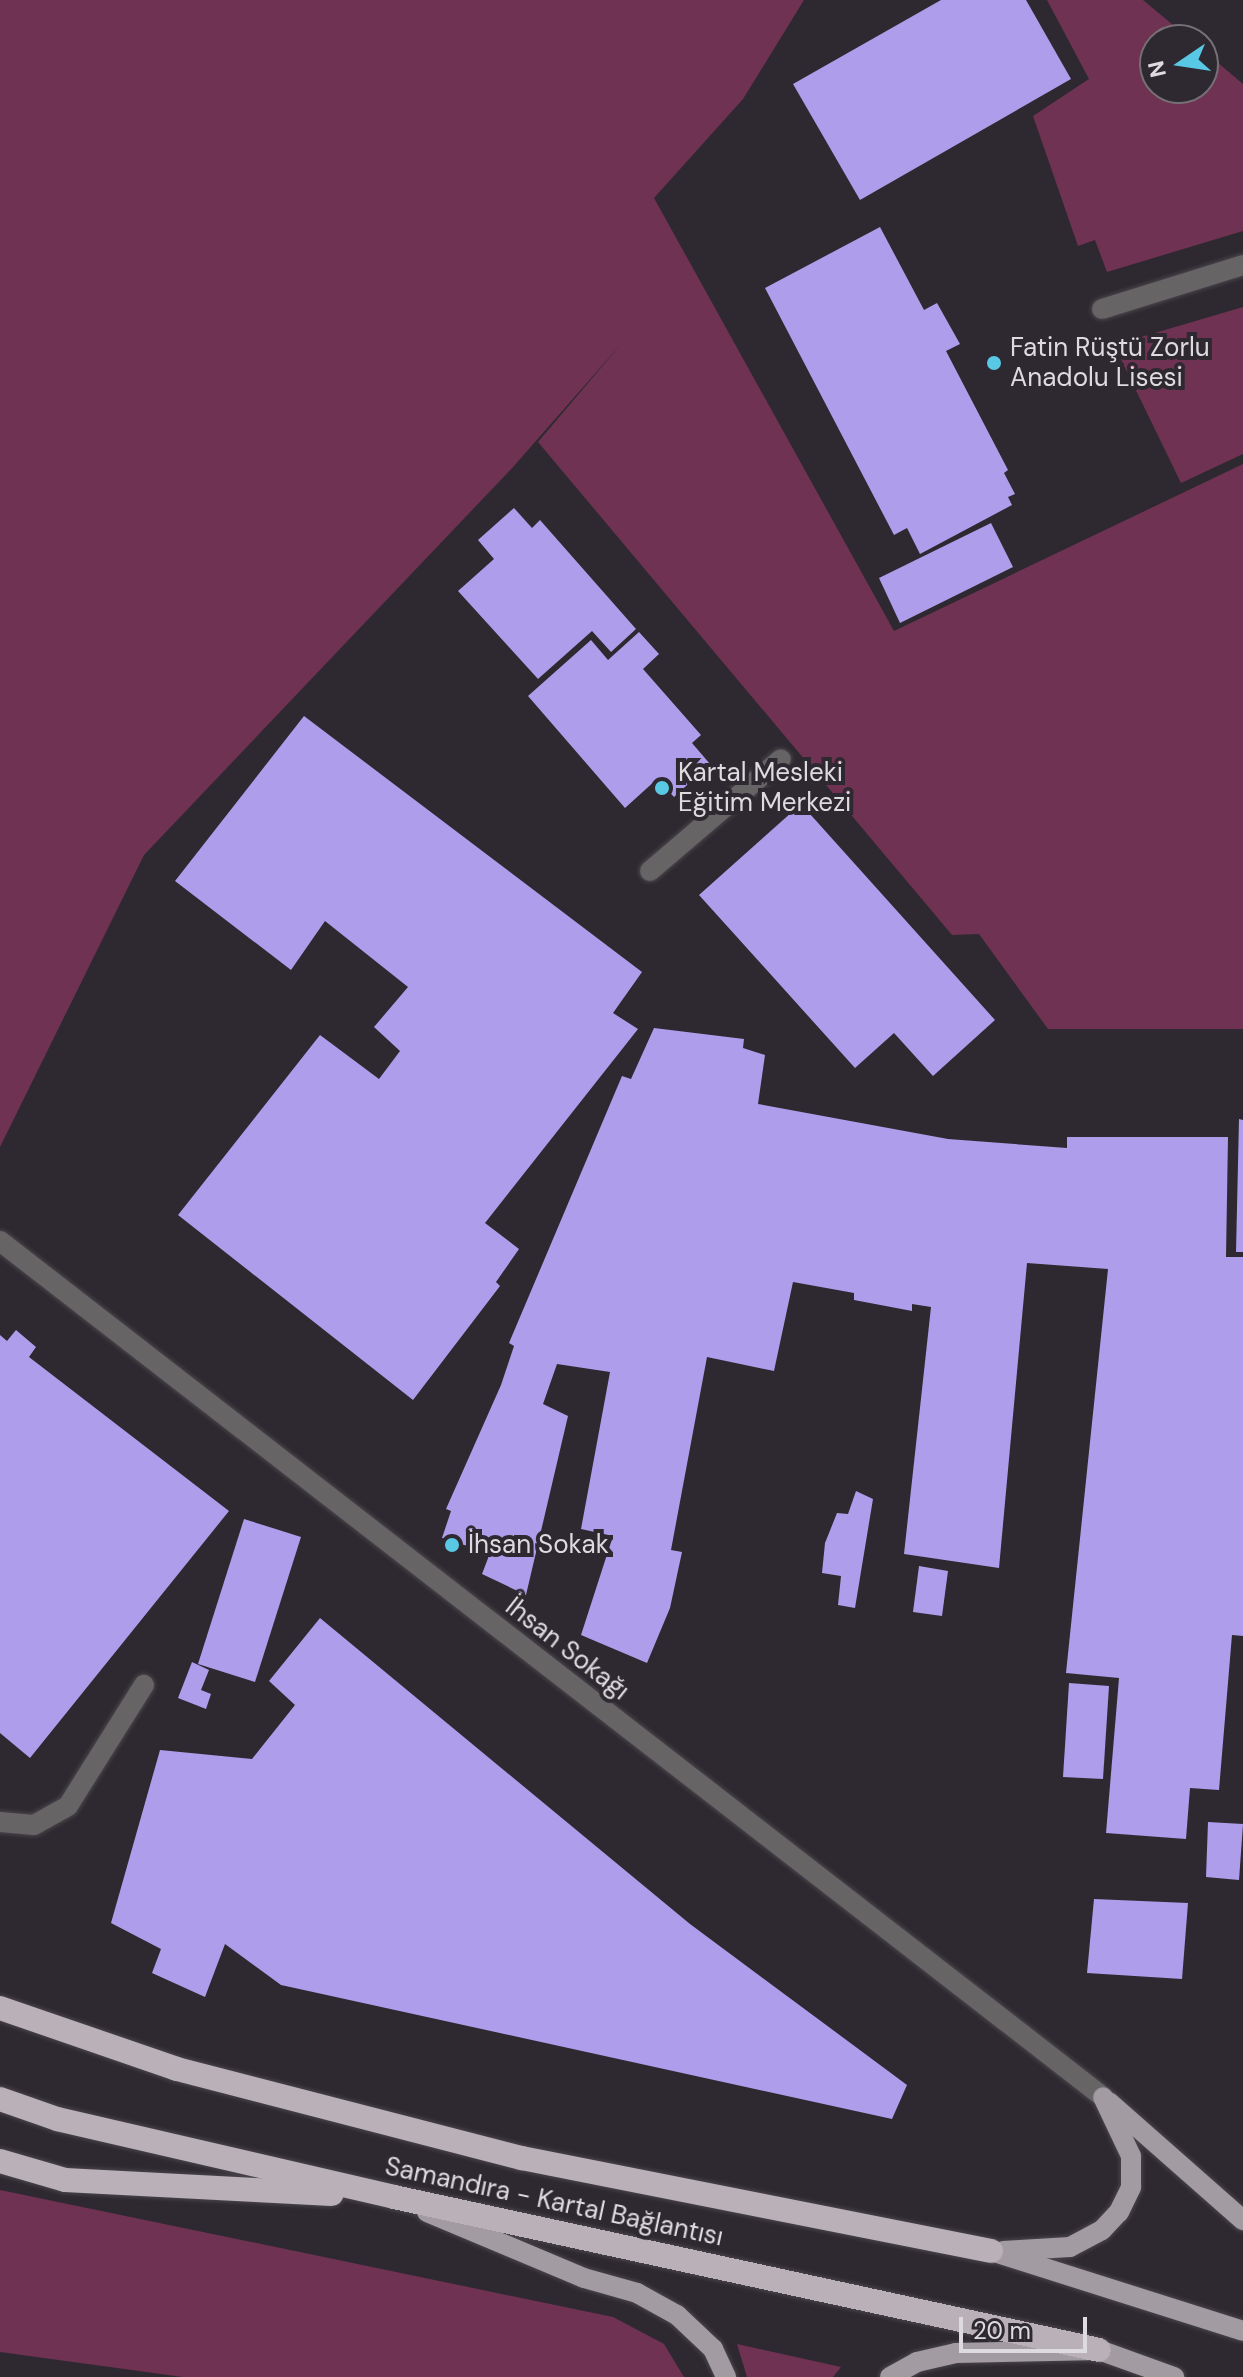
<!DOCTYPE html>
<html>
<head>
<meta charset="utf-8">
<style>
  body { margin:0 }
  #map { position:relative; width:1243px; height:2377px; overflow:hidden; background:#2e2930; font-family:"DM Sans",sans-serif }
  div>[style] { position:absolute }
  .green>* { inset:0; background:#703252 }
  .building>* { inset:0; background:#ad9deb }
  .roads { filter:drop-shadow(0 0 2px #4a454c) drop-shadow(0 0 2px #4a454c) }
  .minor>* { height:20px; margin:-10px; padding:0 10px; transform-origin:10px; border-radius:10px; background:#676466 }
  .major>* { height:20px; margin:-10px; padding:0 10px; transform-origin:10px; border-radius:10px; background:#a29ba1 }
  .highway>* { height:24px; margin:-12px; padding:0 12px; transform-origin:12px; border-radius:12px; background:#bab1b8 }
  .dots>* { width:22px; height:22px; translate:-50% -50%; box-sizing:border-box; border:4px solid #2e2930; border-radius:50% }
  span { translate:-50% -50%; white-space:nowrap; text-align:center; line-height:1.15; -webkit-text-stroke:8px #2e2930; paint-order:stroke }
  .poi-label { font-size:26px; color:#dddbdf }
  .left { translate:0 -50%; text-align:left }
  .street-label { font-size:26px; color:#dddbdf }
  .north { position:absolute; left:1139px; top:24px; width:80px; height:80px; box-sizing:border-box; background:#2e2930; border:2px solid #747076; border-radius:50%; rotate:257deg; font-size:22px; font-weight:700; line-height:32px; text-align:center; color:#dddbdf }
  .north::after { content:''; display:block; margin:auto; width:28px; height:36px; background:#59c8e4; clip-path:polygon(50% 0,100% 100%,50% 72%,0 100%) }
  .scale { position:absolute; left:959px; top:2317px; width:128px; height:36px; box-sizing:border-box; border:4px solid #dddbdf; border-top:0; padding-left:10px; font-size:24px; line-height:28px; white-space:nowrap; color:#dddbdf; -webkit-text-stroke:6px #2e2930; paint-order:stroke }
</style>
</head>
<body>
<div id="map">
  <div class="green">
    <div style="clip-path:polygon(0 0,804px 0,743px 99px,654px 198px,894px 631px,1243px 464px,1243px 1029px,1048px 1029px,979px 934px,952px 935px,538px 442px,622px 343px,513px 467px,144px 855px,0 1147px)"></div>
    <div style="clip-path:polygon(1047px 0,1143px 0,1191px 40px,1155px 40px,1155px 88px,1203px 88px,1203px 50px,1243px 84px,1243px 231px,1107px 272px,1095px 240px,1078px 246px,1033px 116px,1089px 79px)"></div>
    <div style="clip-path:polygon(1243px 307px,1243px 454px,1181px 483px,1114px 345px)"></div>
    <div style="clip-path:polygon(0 2190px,613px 2317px,664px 2344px,684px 2377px,183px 2377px,0 2352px)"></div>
    <div style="clip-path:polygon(737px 2344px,841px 2367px,833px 2377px,747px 2377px)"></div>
  </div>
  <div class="building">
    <div style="clip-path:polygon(941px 0,1026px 0,1071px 79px,860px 200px,793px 84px)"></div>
    <div style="clip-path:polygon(880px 227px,924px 310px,937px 303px,960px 344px,946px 351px,1008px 470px,1004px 473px,1015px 494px,1008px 497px,1012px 505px,920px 554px,907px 528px,894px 535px,765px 288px)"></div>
    <div style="clip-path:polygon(514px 508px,532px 528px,540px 520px,636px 629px,611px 652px,592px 631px,538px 679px,458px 591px,494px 559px,478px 540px)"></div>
    <div style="clip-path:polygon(991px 523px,1013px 567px,900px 623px,879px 578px)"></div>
    <div style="clip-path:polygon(639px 632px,659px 654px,643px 669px,701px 735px,692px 743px,710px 764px,674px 797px,657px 779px,625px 808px,528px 696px,591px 640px,608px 660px)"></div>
    <div style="clip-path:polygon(304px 716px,642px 972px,613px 1013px,638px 1029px,485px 1223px,519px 1249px,496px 1282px,500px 1286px,413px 1400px,178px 1215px,320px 1035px,379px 1079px,400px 1051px,374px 1027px,408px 987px,325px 921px,291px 970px,175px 881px)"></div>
    <div style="clip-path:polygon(801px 804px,995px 1020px,933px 1076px,894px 1033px,855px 1068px,699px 895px)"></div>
    <div style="clip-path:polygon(654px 1028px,744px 1039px,743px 1048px,765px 1055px,758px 1104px,948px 1139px,1067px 1148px,1067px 1137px,1228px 1137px,1226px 1257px,1243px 1257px,1243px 1636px,1232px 1635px,1219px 1790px,1190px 1788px,1186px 1839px,1106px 1833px,1119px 1678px,1066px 1673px,1108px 1269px,1027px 1263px,999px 1568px,904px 1554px,931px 1307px,912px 1304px,912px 1311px,854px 1300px,854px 1293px,793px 1282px,774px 1371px,707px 1357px,671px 1550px,682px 1552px,670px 1608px,647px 1663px,581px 1635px,613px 1536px,581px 1529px,610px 1372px,557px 1364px,543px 1404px,568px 1416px,526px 1595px,482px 1574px,490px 1553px,442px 1538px,451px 1511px,446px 1509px,501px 1385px,514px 1346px,509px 1343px,622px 1076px,631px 1079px)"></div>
    <div style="clip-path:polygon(1239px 1119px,1243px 1120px,1243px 1252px,1236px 1252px)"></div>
    <div style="clip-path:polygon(16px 1330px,36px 1347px,29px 1357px,229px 1511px,30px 1758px,0 1733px,0 1335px,7px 1341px)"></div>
    <div style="clip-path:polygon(856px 1491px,873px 1499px,855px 1608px,838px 1605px,841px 1576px,822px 1573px,825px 1543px,837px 1513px,848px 1514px)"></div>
    <div style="clip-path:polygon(244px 1519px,301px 1537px,255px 1682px,198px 1664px)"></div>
    <div style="clip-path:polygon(919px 1566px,948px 1571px,942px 1616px,913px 1612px)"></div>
    <div style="clip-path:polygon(320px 1618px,690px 1924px,907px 2085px,892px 2119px,281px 1985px,225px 1944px,205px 1997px,152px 1973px,161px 1949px,111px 1923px,160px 1750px,252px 1759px,295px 1705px,269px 1681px)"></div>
    <div style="clip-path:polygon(192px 1662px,209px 1670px,201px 1690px,211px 1694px,206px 1709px,178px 1698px)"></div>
    <div style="clip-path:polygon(1069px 1683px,1109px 1686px,1103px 1779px,1063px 1777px)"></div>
    <div style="clip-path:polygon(1208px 1822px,1243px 1824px,1239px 1880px,1206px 1877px)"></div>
    <div style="clip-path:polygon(1094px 1899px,1188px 1903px,1182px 1979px,1087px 1973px)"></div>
  </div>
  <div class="roads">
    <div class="minor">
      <div style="left:1102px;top:309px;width:148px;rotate:-17.3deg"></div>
      <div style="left:650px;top:871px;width:172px;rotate:-40.5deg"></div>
      <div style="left:0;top:1241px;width:1396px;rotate:37.81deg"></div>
      <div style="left:0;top:1822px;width:34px;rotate:5deg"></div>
      <div style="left:34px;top:1825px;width:39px;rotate:-29deg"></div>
      <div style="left:68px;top:1806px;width:143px;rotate:-57.9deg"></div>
    </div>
    <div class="major">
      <div style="left:1109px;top:2102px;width:179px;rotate:41.4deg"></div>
      <div style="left:427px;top:2212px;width:170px;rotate:22.8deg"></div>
      <div style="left:584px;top:2278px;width:55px;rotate:15.8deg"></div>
      <div style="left:637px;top:2293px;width:46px;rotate:28.8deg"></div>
      <div style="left:677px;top:2315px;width:50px;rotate:43.4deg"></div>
      <div style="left:713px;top:2349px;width:31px;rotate:65deg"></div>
      <div style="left:991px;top:2251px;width:264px;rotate:17.6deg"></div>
      <div style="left:1003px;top:2251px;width:67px;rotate:-3.4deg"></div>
      <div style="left:1070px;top:2247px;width:36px;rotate:-28deg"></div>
      <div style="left:1102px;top:2230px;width:25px;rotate:-47deg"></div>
      <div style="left:1119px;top:2212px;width:28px;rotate:-64deg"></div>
      <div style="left:1131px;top:2187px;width:31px;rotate:-90deg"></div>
      <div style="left:1131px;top:2156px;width:65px;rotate:-115.4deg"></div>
      <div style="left:890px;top:2377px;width:31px;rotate:-29deg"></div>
      <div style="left:917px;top:2362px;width:40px;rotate:-13deg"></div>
      <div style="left:956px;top:2353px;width:143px;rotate:-1.2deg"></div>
      <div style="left:1099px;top:2350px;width:80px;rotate:19.8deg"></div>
    </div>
    <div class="highway">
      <div style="left:0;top:2008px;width:187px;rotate:19deg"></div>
      <div style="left:177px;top:2069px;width:356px;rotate:14.5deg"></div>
      <div style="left:522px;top:2158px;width:478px;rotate:11.2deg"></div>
      <div style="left:0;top:2099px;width:60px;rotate:19.3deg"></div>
      <div style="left:57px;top:2119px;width:346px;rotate:13deg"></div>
      <div style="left:394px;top:2197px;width:721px;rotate:12.24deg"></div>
      <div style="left:0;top:2161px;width:68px;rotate:16.3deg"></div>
      <div style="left:65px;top:2180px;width:267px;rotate:3deg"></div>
    </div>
  </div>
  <div class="dots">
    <div style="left:994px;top:363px;background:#59c8e4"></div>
    <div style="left:662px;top:788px;background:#59c8e4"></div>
    <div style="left:452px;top:1545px;background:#59c8e4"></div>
  </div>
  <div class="poi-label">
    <span class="left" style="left:1010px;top:363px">Fatin Rüştü Zorlu<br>Anadolu Lisesi</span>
    <span class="left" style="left:678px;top:788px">Kartal Mesleki<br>Eğitim Merkezi</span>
    <span class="left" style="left:468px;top:1545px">İhsan Sokak</span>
  </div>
  <div class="street-label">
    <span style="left:567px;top:1649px;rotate:38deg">İhsan Sokağı</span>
    <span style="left:554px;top:2202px;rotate:12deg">Samandıra - Kartal Bağlantısı</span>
  </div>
  <div class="north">N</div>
  <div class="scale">20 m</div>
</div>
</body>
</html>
